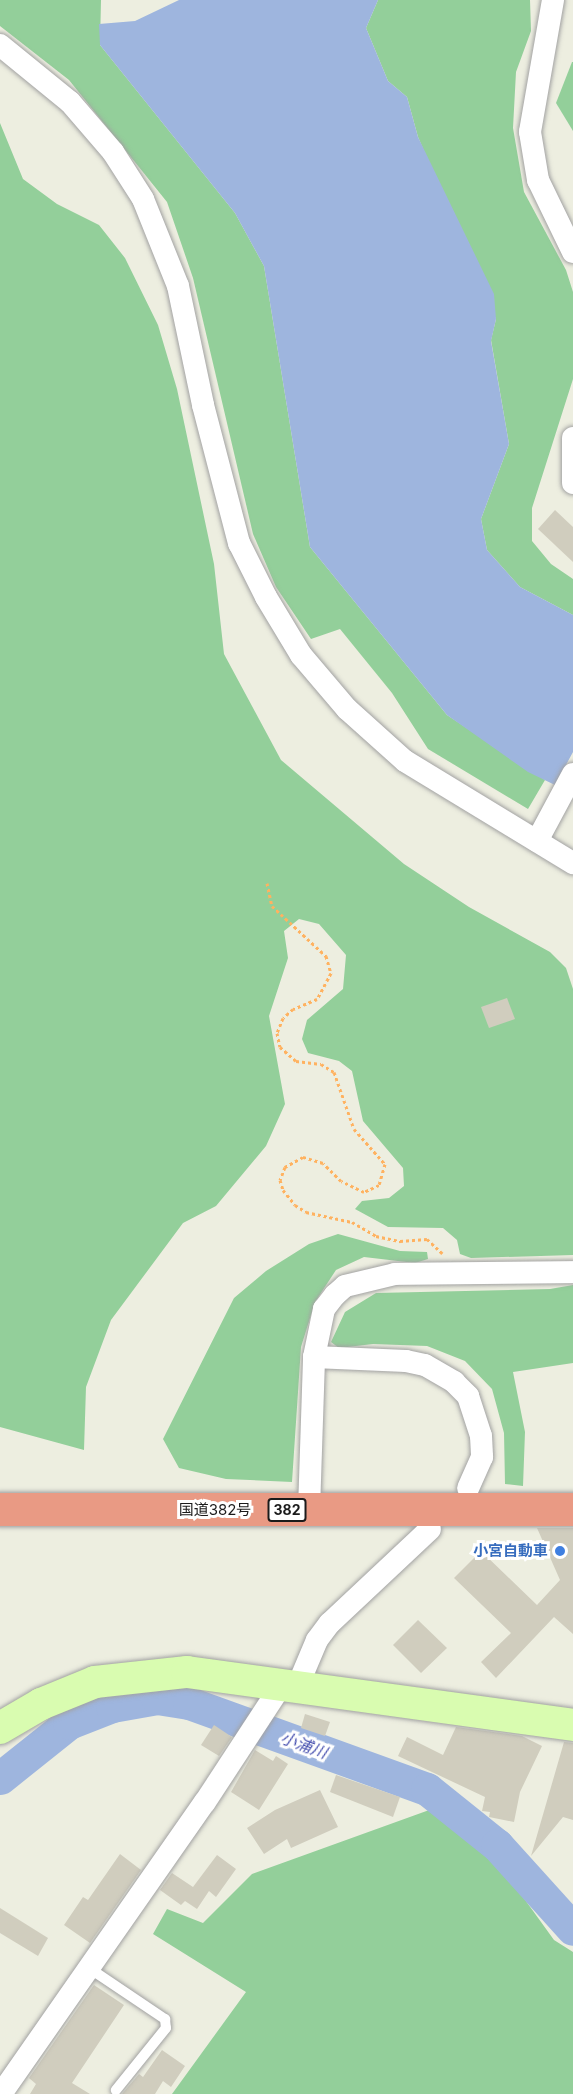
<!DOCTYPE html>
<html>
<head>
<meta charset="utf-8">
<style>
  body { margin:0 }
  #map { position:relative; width:573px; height:2094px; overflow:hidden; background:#edeee0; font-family:Inter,"Noto Sans JP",sans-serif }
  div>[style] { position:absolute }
  .forest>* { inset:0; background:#93cf9a }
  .water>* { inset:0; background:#9eb5de }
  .river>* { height:33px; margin:-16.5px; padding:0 16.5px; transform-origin:16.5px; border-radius:16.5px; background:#9eb5de }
  .building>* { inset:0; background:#d0cdbe }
  .path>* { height:3px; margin-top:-1.5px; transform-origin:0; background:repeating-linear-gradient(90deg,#ffb260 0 3px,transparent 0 6px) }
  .roads { filter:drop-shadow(0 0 2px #a2a2a2) drop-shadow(0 0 2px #a2a2a2) }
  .lane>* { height:10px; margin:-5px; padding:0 5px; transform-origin:5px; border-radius:5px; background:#fff }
  .street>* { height:22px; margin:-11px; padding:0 11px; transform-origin:11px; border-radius:11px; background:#fff }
  .secondary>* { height:32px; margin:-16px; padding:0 16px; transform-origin:16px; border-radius:16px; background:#d9fcb0 }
  .highway>* { height:33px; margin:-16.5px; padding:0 16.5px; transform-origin:16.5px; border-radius:16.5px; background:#e99a84 }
  .dots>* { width:16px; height:16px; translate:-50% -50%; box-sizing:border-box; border:3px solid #fff; border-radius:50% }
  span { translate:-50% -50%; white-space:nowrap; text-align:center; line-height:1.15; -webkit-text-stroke:6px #fff; paint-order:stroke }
  .shield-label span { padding:2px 4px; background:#fff; border:2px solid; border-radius:4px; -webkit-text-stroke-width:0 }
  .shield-label { font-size:14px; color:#1b1b1b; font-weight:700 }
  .street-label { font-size:15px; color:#1b1b1b }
  .shop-label { font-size:15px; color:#366cbe; font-weight:700 }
  .right { translate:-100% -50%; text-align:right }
  .water-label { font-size:16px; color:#454eae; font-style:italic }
</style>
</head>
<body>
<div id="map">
  <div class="forest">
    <div style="clip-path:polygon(0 0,101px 0,100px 45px,235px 213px,264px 266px,310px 547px,447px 715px,545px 780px,528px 809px,428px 749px,392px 693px,340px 629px,311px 639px,276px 587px,253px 534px,193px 278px,167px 202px,69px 80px,0 26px)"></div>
    <div style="clip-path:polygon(378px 0,530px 0,531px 31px,516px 72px,513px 128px,524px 192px,566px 270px,573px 292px,573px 379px,532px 508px,532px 541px,551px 564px,573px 579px,573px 615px,520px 587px,487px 550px,481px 519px,509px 444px,491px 340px,496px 319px,418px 137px,407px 97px,388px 81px,366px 28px)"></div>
    <div style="clip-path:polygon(572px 62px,573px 62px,573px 131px,556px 103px)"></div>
    <div style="clip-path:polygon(0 123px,23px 179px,57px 204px,99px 225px,125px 258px,158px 325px,177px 389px,214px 564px,224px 654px,281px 760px,404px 864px,469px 907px,550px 952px,566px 968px,573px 989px,573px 1255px,471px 1258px,460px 1254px,457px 1240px,443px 1228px,388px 1227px,355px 1209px,362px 1201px,389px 1198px,404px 1186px,403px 1168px,363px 1121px,352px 1071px,339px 1061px,308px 1053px,302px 1039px,307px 1020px,343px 989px,346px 955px,319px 924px,299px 919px,284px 931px,288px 958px,269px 1016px,285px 1104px,266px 1146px,216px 1206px,183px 1223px,111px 1320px,86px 1387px,84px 1450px,0 1427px)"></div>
    <div style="clip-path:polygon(338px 1234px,400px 1251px,427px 1252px,428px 1259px,415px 1263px,364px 1257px,336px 1270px,315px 1302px,301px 1347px,292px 1482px,226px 1479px,179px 1468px,163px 1439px,234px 1298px,266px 1271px,309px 1244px)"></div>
    <div style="clip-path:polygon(573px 1285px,573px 1363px,513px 1372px,525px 1432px,523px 1486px,505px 1484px,504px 1433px,492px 1389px,465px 1361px,427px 1346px,373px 1344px,339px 1348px,331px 1342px,345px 1312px,376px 1293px,550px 1289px)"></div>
    <div style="clip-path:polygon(432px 1809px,455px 1823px,502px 1868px,554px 1940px,573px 1952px,573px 2094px,172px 2094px,246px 1992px,153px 1934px,167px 1909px,203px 1923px,252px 1874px)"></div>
  </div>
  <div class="water">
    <div style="clip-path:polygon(179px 0,378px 0,366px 28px,388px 81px,407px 97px,418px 137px,494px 294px,496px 319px,491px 341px,509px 444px,481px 519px,487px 550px,520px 587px,573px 615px,573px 752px,555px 785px,528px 772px,447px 715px,310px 547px,264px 266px,235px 213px,100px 45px,99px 24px,135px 21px)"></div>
  </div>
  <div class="river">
    <div style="left:0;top:1778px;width:88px;rotate:-38.6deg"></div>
    <div style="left:69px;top:1723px;width:46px;rotate:-21.6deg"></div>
    <div style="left:112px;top:1706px;width:46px;rotate:-10.1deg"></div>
    <div style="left:157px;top:1698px;width:32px;rotate:9deg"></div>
    <div style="left:189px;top:1703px;width:253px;rotate:19.9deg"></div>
    <div style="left:427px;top:1789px;width:90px;rotate:38.7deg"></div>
    <div style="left:497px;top:1845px;width:113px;rotate:47.9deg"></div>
  </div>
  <div class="building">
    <div style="clip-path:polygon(555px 510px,573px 527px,573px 562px,538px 529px)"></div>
    <div style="clip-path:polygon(507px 998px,515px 1019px,489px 1028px,481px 1007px)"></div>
    <div style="clip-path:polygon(537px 1528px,573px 1528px,573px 1634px,554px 1617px,496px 1678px,481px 1662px,511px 1633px,454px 1578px,481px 1551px,537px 1605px,560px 1580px)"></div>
    <div style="clip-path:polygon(418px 1620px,447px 1648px,421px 1673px,393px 1645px)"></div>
    <div style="clip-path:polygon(305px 1714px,330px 1722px,325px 1736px,301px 1728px)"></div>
    <div style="clip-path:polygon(214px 1725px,232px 1737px,219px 1756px,201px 1745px)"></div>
    <div style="clip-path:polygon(456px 1727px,522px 1736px,542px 1746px,520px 1792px,514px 1822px,489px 1817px,490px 1812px,482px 1811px,485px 1797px,398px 1756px,407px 1737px,443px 1755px)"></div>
    <div style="clip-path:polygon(564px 1742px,573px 1743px,573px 1820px,563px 1817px,531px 1856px)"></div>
    <div style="clip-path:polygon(255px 1750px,273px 1761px,276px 1756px,288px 1764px,259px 1810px,231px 1792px)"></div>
    <div style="clip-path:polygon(336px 1775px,400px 1797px,393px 1817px,330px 1792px)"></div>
    <div style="clip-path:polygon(320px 1790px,338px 1827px,291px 1848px,287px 1839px,264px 1854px,247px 1828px,275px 1810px)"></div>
    <div style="clip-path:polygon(120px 1854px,141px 1870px,90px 1943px,64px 1925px,83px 1897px,88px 1900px)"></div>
    <div style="clip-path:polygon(217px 1855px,236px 1869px,216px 1897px,209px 1891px,197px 1909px,185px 1901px,181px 1905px,160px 1890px,172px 1873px,193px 1887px)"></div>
    <div style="clip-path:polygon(0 1908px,48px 1938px,38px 1956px,0 1933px)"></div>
    <div style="clip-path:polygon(94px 1985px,124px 2005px,72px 2083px,90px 2094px,30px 2094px,36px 2084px,29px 2078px)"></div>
    <div style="clip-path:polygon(162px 2050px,185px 2066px,171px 2087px,163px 2081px,155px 2094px,122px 2094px,139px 2074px,143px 2077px)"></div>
  </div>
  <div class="path">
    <div style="left:267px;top:883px;width:24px;rotate:78deg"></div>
    <div style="left:272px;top:906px;width:74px;rotate:42.8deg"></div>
    <div style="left:326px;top:956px;width:18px;rotate:74deg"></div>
    <div style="left:331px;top:973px;width:30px;rotate:118deg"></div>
    <div style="left:317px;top:999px;width:26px;rotate:157deg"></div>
    <div style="left:293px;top:1009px;width:13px;rotate:138deg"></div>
    <div style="left:283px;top:1018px;width:16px;rotate:112deg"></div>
    <div style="left:277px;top:1033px;width:14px;rotate:78deg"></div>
    <div style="left:280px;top:1047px;width:21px;rotate:41deg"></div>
    <div style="left:296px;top:1061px;width:25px;rotate:7deg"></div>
    <div style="left:321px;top:1064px;width:15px;rotate:32deg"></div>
    <div style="left:334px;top:1072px;width:60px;rotate:70.7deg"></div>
    <div style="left:354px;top:1129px;width:47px;rotate:48.5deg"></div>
    <div style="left:385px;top:1164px;width:22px;rotate:106deg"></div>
    <div style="left:379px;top:1185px;width:17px;rotate:155deg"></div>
    <div style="left:364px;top:1192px;width:25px;rotate:-154deg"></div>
    <div style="left:341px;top:1181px;width:25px;rotate:-135deg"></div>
    <div style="left:323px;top:1163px;width:21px;rotate:-163deg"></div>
    <div style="left:303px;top:1157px;width:21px;rotate:151deg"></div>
    <div style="left:285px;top:1167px;width:14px;rotate:111deg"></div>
    <div style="left:280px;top:1180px;width:10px;rotate:73deg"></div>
    <div style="left:283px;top:1190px;width:19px;rotate:51deg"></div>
    <div style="left:295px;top:1205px;width:13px;rotate:32deg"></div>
    <div style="left:306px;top:1212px;width:47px;rotate:12.3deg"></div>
    <div style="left:352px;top:1222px;width:28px;rotate:30deg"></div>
    <div style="left:376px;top:1236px;width:25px;rotate:12deg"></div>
    <div style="left:400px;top:1241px;width:27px;rotate:-4deg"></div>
    <div style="left:427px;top:1239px;width:21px;rotate:43deg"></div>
  </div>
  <div class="roads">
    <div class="lane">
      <div style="left:89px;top:1968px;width:92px;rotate:33.9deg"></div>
      <div style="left:165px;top:2019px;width:9px;rotate:84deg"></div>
      <div style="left:166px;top:2028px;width:80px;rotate:128.9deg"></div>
    </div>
    <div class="street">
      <div style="left:553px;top:0;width:134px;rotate:99.9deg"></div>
      <div style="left:530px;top:132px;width:49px;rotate:80.5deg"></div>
      <div style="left:538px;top:180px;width:80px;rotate:64.1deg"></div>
      <div style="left:0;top:45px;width:90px;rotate:39.2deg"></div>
      <div style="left:70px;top:102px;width:66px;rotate:49.3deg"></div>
      <div style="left:113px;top:152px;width:56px;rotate:57.4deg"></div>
      <div style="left:143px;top:199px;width:94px;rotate:68.1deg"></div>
      <div style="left:178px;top:286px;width:122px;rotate:78.1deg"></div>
      <div style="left:203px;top:405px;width:143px;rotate:75.4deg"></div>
      <div style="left:239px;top:543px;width:60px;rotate:63.4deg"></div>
      <div style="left:266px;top:597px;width:68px;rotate:58.9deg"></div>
      <div style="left:301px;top:655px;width:71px;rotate:49.6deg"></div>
      <div style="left:347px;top:709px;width:78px;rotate:41.9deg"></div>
      <div style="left:405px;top:761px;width:197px;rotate:31.3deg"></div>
      <div style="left:573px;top:438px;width:45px;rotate:90deg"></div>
      <div style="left:537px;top:841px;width:76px;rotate:-61.8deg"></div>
      <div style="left:314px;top:1357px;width:92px;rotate:2.5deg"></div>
      <div style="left:406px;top:1361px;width:19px;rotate:12deg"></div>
      <div style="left:425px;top:1365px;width:34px;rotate:30deg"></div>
      <div style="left:454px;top:1382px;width:20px;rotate:45deg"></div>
      <div style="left:468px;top:1396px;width:42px;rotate:72deg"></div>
      <div style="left:481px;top:1436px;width:21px;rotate:87deg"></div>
      <div style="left:482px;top:1457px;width:34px;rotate:114deg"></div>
      <div style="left:309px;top:1510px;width:153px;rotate:-88.1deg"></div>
      <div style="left:314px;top:1357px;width:49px;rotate:-78.2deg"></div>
      <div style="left:324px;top:1309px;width:18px;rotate:-52deg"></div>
      <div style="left:335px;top:1295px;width:13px;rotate:-42deg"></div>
      <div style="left:345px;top:1286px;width:51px;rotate:-13.5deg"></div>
      <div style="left:395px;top:1274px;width:178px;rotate:-0.6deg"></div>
      <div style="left:298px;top:1685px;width:49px;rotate:-67.1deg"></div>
      <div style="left:317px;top:1640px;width:21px;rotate:-53deg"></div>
      <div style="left:330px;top:1623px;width:137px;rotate:-43.2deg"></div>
      <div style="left:1px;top:2094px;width:356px;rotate:-55.1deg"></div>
      <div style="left:205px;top:1802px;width:142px;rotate:-56.8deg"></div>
    </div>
    <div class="secondary">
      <div style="left:0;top:1728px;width:48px;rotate:-30.3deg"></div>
      <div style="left:41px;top:1704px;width:58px;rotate:-22.2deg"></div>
      <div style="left:95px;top:1682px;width:93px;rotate:-6.2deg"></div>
      <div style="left:187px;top:1672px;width:390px;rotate:7.8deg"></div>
    </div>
    <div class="highway">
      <div style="left:0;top:1509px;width:573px"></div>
    </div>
  </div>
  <div class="dots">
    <div style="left:560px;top:1551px;background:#3f7fe0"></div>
  </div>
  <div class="shield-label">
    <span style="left:287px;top:1510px">382</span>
  </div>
  <div class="street-label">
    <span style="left:215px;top:1510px">国道382号</span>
  </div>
  <div class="shop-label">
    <span class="right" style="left:548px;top:1551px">小宮自動車</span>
  </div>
  <div class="water-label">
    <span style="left:304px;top:1745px;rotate:20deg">小浦川</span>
  </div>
</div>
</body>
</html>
